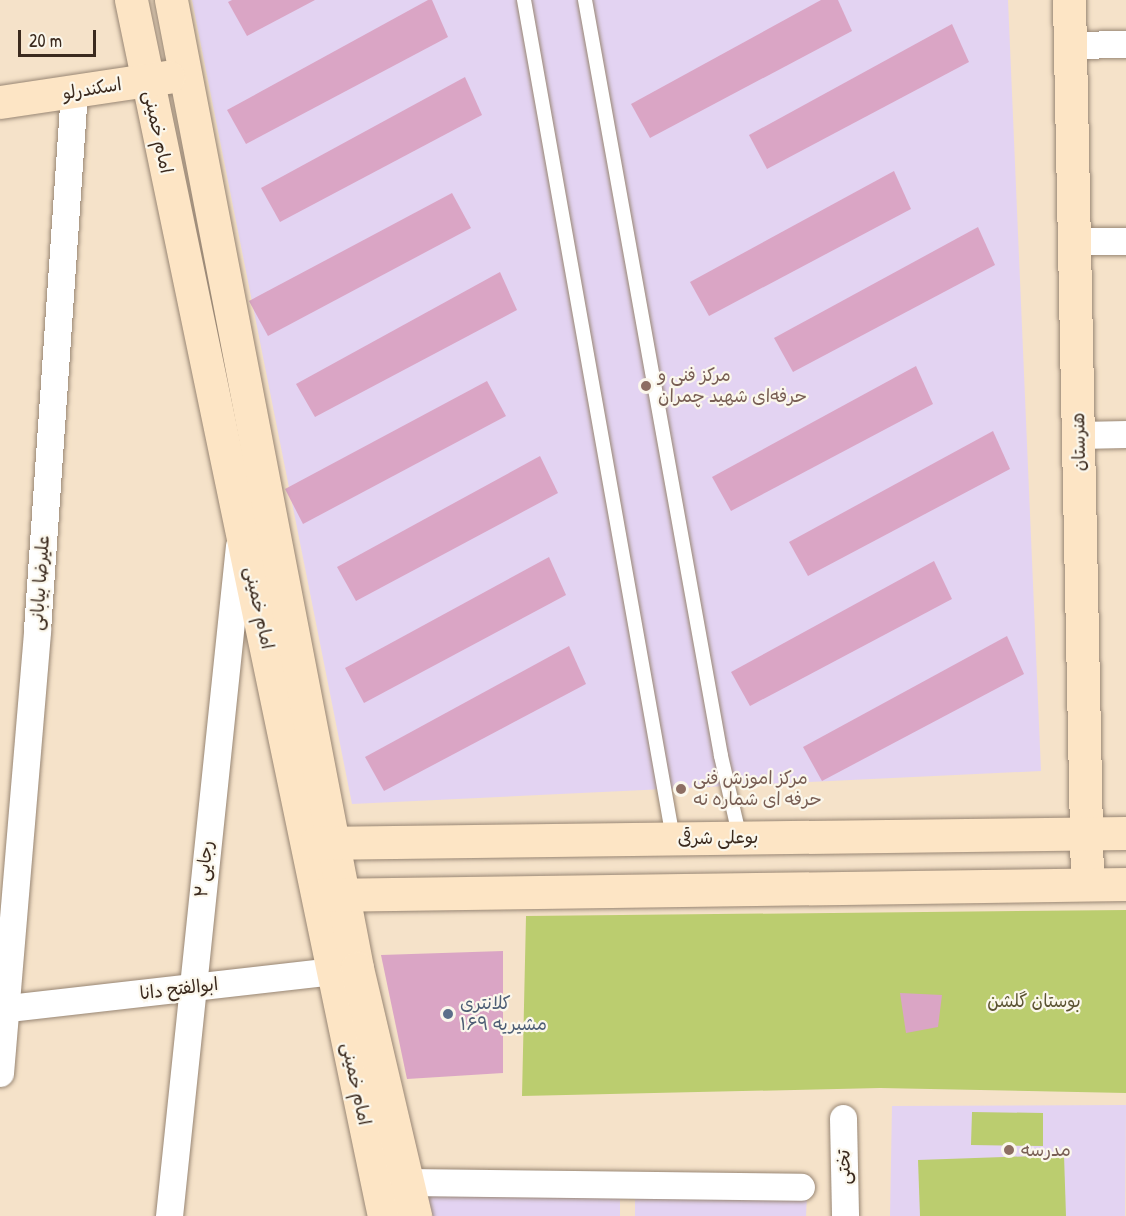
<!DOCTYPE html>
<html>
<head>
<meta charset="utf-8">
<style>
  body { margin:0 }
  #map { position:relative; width:1126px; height:1216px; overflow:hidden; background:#f5e2c9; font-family:"Patrick Hand","Playpen Sans Arabic",sans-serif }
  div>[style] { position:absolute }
  .built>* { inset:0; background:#e3d3f2 }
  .green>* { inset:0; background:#bbcd6f }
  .building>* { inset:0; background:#daa5c5 }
  .roads { filter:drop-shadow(0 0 2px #988674) drop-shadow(0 0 2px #988674) }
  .service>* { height:14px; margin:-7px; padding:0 7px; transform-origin:7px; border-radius:7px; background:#fff }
  .minor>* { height:27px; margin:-13.5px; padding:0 13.5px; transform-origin:13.5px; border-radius:13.5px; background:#fff }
  .secondary>* { height:33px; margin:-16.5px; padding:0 16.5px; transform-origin:16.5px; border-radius:16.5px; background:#fde5c5 }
  .dots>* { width:16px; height:16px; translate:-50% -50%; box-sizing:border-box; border:3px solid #fbf7ec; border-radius:50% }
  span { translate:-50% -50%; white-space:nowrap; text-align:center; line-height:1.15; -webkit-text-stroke:4.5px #fbf7ec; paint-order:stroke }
  .street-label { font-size:18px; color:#3b2a1e }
  .education-label { font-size:18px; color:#785e54 }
  .left { translate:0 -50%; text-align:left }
  .park-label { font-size:18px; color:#5b5332 }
  .service-label { font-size:18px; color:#4e5e75 }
  .scale { position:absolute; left:18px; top:30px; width:78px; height:27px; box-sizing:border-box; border:3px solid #3b2a1e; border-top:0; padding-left:8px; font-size:18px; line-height:21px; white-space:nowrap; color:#3b2a1e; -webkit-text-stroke:4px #fbf7ec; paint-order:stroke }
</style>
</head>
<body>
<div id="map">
  <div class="built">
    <div style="clip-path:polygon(192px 0,1008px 0,1041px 771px,352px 804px)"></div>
    <div style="clip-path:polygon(1126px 1105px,1125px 1216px,890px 1216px,892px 1106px)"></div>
    <div style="clip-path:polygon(425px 1190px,620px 1198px,620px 1216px,430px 1216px)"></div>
    <div style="clip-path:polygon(807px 1195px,806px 1216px,635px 1216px,635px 1196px)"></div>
  </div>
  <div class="green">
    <div style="clip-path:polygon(1126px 910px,1126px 1093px,880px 1088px,522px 1096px,526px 916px)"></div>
    <div style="clip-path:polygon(972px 1112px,1043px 1113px,1043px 1146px,971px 1145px)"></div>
    <div style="clip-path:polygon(1064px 1155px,1066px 1216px,920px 1216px,918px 1160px)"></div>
  </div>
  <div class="building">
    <div style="clip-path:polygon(232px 0,315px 0,247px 36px,228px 2px)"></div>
    <div style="clip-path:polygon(428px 0,432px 0,448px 37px,246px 144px,227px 110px)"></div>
    <div style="clip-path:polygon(821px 0,838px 0,852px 31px,650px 138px,631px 104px)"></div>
    <div style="clip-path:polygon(952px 24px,969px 62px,767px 169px,749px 135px)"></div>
    <div style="clip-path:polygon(465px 77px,482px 115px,280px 222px,261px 188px)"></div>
    <div style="clip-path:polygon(894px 171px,911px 209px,709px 316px,690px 282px)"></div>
    <div style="clip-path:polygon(452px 193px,471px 228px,268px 336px,249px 301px)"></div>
    <div style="clip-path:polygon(978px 227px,995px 265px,793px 372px,774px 338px)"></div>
    <div style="clip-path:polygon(500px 272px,517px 310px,315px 417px,296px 384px)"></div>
    <div style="clip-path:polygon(916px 366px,933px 404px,731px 511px,712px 477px)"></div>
    <div style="clip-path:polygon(487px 381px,506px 416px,303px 524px,285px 489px)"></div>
    <div style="clip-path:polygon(993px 431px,1010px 469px,808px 576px,789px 542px)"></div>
    <div style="clip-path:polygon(540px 456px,558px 493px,356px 601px,337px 567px)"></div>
    <div style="clip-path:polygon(549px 557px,566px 595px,364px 703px,345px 668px)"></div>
    <div style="clip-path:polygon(934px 561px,952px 599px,750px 706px,731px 672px)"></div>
    <div style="clip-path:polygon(1007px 636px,1024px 674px,822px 781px,803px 747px)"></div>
    <div style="clip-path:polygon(569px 646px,586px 684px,384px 791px,365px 757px)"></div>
    <div style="clip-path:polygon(503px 951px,503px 1073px,407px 1079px,381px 955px)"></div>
    <div style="clip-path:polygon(900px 993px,942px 995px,938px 1027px,906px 1033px)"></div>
  </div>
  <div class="roads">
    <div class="service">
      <div style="left:524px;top:0;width:851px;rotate:79.92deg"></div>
      <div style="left:585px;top:0;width:768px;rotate:79.8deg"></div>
      <div style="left:721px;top:756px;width:84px;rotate:77deg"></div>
    </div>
    <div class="minor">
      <div style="left:1070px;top:45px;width:56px;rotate:-1deg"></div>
      <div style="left:1075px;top:241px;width:51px"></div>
      <div style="left:1079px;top:435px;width:47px;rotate:-1.2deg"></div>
      <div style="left:0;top:1009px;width:355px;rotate:-6.5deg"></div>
      <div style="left:0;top:1073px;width:445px;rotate:-85.2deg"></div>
      <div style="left:37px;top:630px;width:539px;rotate:-86.07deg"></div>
      <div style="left:843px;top:1118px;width:98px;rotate:88.8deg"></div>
      <div style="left:388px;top:1187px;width:20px;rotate:-15deg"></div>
      <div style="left:407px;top:1182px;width:394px;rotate:0.7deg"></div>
      <div style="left:169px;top:1216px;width:674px;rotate:-84.04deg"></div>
    </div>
    <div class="secondary">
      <div style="left:131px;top:0;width:1242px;rotate:78.25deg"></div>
      <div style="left:171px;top:0;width:986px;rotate:79.12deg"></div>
      <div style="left:357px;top:968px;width:255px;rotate:76.8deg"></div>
      <div style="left:1069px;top:0;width:884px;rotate:88.83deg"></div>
      <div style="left:0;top:102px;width:170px;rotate:-8.5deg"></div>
      <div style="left:315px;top:843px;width:811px;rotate:-0.71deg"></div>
      <div style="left:321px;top:895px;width:805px;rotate:-0.78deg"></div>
    </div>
  </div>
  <div class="dots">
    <div style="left:646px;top:386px;background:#8d6e63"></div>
    <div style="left:681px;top:789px;background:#8d6e63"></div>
    <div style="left:448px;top:1014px;background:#5c6f8a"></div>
    <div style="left:1009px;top:1150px;background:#8d6e63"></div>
  </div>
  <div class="street-label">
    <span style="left:92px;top:89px;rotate:-9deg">اسکندرلو</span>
    <span style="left:158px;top:132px;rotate:78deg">امام خمینی</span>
    <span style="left:1079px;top:442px;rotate:-91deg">هنرستان</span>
    <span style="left:40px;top:583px;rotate:-86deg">علیرضا بیابانی</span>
    <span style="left:259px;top:608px;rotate:78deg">امام خمینی</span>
    <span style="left:718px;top:838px;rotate:-1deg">بوعلی شرقی</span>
    <span style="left:204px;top:869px;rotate:-84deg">رجایی ۲</span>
    <span style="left:179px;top:989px;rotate:-7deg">ابوالفتح دانا</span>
    <span style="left:356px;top:1084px;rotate:78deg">امام خمینی</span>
    <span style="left:844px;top:1167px;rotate:-91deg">تختی</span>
  </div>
  <div class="education-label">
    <span class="left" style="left:658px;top:386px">مرکز فنی و<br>حرفه‌ای شهید چمران</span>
    <span class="left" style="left:693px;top:789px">مرکز اموزش فنی<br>حرفه ای شماره نه</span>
    <span class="left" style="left:1021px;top:1150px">مدرسه</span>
  </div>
  <div class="park-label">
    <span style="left:1034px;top:1001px">بوستان گلشن</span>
  </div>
  <div class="service-label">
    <span class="left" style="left:460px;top:1014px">کلانتری<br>۱۶۹ مشیریه</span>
  </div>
  <div class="scale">20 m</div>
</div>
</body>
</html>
